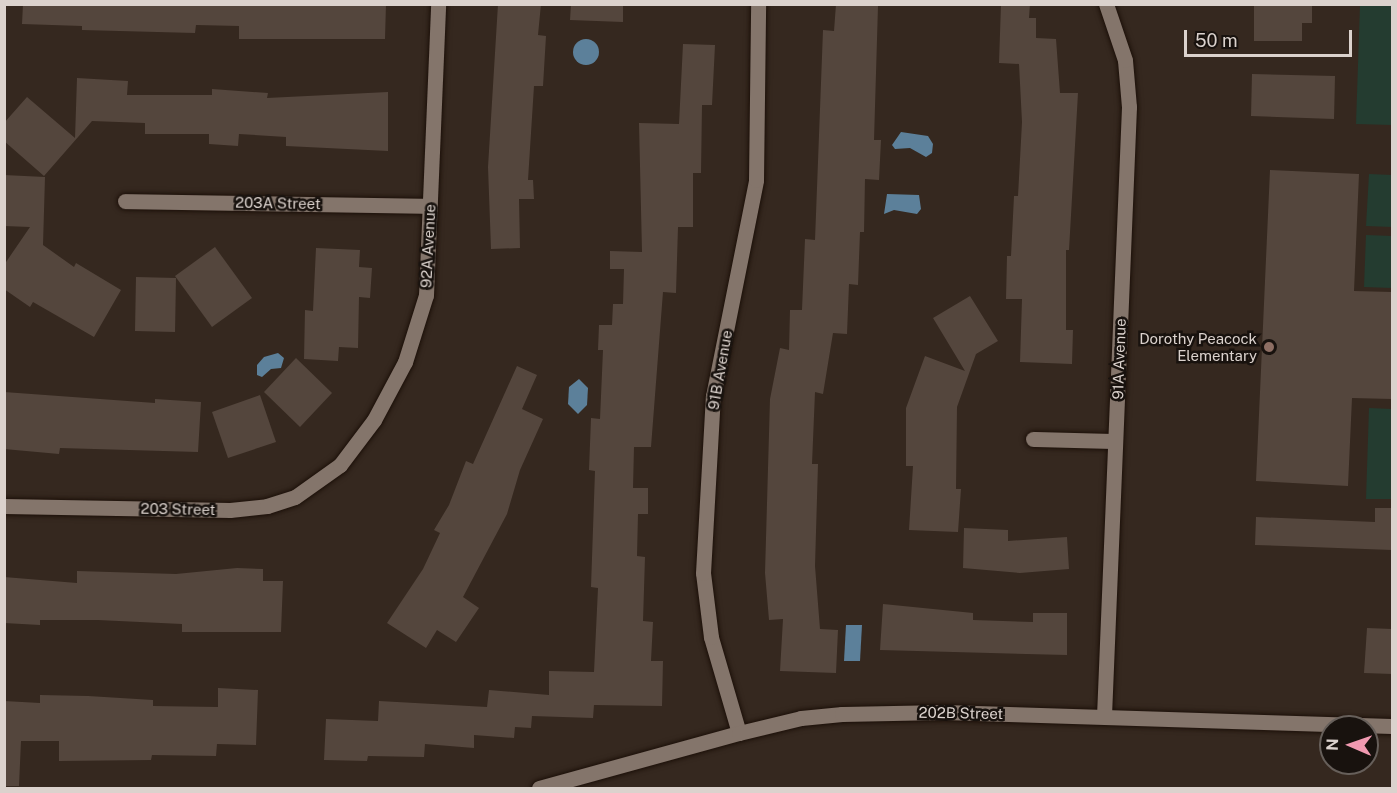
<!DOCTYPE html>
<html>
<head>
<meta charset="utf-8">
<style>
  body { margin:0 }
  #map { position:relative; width:1397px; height:793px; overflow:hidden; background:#35281f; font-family:"Public Sans",sans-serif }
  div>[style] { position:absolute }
  .green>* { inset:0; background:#243c30 }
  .water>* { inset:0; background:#5c809a }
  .round { border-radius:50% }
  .building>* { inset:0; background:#54463d }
  .roads { filter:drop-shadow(0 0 2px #1c1009) drop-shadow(0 0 2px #1c1009) }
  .street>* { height:15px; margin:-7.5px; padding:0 7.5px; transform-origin:7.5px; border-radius:7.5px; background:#84756b }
  .dots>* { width:16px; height:16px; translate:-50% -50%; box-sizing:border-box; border:3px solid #18120e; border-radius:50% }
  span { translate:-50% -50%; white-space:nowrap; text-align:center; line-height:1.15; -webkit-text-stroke:5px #18120e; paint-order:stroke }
  .street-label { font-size:15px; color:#dbd2cd }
  .poi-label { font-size:15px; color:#dbd2cd }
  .right { translate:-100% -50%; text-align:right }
  .frame { position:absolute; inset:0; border:6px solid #dbd2cd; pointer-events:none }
  .north { position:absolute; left:1319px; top:715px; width:60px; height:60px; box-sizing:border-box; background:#18120e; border:2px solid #665f5a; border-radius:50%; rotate:272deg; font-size:16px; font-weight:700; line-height:24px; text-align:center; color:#dbd2cd }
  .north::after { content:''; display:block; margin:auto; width:21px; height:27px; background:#f19ab1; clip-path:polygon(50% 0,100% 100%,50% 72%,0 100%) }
  .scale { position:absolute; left:1184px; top:30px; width:168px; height:27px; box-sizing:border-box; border:3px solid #dbd2cd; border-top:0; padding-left:8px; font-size:18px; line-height:21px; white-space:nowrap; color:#dbd2cd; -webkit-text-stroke:4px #18120e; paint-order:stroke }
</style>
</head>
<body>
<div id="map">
  <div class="green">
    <div style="clip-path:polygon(1360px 5px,1392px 5px,1392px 125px,1356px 124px)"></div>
    <div style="clip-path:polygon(1369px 174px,1392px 175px,1392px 227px,1366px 226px)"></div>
    <div style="clip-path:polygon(1366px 235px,1392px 236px,1392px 288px,1364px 287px)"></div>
    <div style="clip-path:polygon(1369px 408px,1392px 409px,1392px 499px,1366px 499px)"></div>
  </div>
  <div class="water">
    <div class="round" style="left:573px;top:39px;width:26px;height:26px"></div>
    <div style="clip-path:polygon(901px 132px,928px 136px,933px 144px,932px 153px,926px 157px,910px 148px,895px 149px,892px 145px)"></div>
    <div style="clip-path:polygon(887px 194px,919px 195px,921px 209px,917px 214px,894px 210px,884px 214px)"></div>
    <div style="clip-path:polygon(278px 353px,284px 358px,281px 368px,271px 369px,262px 377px,257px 375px,257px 365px,264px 357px)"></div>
    <div style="clip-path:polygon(579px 379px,588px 388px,587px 405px,578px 414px,568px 404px,569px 387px)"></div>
    <div style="clip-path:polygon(846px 625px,862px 625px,860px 661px,844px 661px)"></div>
  </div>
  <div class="building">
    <div style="clip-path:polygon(23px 4px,386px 4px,385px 39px,239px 39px,239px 26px,196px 25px,195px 33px,82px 30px,82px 26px,22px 24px)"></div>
    <div style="clip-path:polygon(498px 4px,541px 4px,538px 35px,546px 36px,543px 86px,534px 86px,528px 180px,533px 180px,534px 199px,519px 199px,520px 248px,491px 249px,488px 167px)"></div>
    <div style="clip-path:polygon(571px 4px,623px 4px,623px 22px,570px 20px)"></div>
    <div style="clip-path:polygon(836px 4px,878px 6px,874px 140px,881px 140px,879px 180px,865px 179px,864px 232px,860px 232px,858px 285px,849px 284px,847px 334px,833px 333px,823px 394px,815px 392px,812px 464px,818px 464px,815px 566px,820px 629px,838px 630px,836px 673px,780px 671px,783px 619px,769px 620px,765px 573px,770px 399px,780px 348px,789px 350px,790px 310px,802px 310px,805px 239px,815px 240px,823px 30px,834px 31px)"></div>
    <div style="clip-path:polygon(1001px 4px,1030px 4px,1029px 18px,1036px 18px,1036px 38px,1056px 39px,1060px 93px,1078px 93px,1069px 250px,1066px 250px,1066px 330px,1073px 330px,1072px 364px,1020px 362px,1022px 299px,1006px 299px,1007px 256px,1011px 256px,1014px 196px,1018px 196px,1022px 122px,1019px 64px,999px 63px)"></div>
    <div style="clip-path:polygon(1254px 4px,1312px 4px,1312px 23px,1302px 23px,1302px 41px,1254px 41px)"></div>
    <div style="clip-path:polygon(683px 44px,715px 45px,712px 105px,702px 105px,701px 173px,693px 173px,693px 227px,678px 227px,676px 293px,663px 292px,651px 447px,634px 447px,633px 488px,648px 488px,648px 514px,638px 514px,637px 556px,645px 557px,643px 621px,653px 622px,651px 661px,663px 661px,662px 706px,594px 705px,593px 718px,532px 716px,531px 728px,515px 727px,514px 738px,474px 735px,474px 748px,425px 744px,424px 757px,368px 756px,367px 761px,324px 760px,326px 719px,378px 721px,379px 701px,487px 707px,489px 690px,549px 695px,549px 671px,594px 672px,598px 588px,591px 587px,595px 471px,589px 470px,591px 418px,600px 419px,603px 350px,598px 350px,599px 325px,612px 325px,613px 304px,623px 304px,624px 269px,610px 269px,610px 251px,642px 252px,639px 123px,679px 124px)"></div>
    <div style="clip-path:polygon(1252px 74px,1335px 76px,1334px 119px,1251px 116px)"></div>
    <div style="clip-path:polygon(77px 78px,128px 81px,127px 95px,212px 95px,212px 89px,268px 93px,267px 98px,388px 92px,388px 151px,286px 146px,286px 137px,239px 134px,238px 146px,209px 144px,209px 134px,145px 134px,145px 123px,92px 121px,44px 176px,4px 141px,4px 123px,27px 97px,75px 138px)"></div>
    <div style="clip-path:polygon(1270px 170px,1359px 174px,1354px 291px,1392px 292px,1392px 399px,1352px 398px,1348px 486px,1256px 481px)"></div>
    <div style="clip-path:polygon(4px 175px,45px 177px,43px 245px,74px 267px,76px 263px,121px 290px,94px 337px,33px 302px,30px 307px,4px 289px,4px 265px,30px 227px,4px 226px)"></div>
    <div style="clip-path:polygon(215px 247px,252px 298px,212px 327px,175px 276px)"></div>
    <div style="clip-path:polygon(316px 248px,360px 250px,359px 267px,372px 268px,370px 298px,359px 297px,358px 348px,339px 347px,338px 361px,304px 359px,305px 310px,313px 311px)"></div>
    <div style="clip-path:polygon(136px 277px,176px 278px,175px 332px,135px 331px)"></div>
    <div style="clip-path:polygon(970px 296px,998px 341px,976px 354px,957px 407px,956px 489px,961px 489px,958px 532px,909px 530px,913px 466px,906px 466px,906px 408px,925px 356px,965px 371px,933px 318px)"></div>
    <div style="clip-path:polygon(296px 358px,332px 393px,300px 427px,264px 392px)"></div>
    <div style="clip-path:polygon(517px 366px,537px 375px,522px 409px,543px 419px,520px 470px,507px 514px,463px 597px,479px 608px,456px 642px,437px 630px,426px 648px,387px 623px,423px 569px,440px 533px,434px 530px,449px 505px,466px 461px,473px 464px)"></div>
    <div style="clip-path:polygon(4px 392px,155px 403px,155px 399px,201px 402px,198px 452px,60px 448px,59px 454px,4px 449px)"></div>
    <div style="clip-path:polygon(260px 395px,276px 442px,228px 458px,212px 412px)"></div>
    <div style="clip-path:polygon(1375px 508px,1392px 508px,1392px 550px,1255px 545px,1256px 517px,1375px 522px)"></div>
    <div style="clip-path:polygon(964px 528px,1008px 530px,1008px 541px,1067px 537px,1069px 569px,1020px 573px,963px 568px)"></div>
    <div style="clip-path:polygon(237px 568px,263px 569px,263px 581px,283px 581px,281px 632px,182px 632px,182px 624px,98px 620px,40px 620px,40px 625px,4px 623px,4px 577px,77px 583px,77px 571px,176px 574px)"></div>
    <div style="clip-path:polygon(883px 604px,973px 613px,973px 620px,1033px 622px,1033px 613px,1067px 613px,1067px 655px,880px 650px)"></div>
    <div style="clip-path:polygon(1367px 628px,1392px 629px,1392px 674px,1364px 673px)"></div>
    <div style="clip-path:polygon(218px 688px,258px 690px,256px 745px,217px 744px,216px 756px,152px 755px,151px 760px,59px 761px,59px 741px,21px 741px,19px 786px,4px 786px,4px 701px,40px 703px,40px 695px,88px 696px,153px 700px,153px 706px,218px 707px)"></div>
  </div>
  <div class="roads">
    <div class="street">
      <div style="left:125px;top:201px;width:305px;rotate:0.9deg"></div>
      <div style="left:1033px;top:439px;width:82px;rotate:1.4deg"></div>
      <div style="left:4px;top:506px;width:226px;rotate:1deg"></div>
      <div style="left:230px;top:510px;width:37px;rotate:-6deg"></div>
      <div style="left:267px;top:506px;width:29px;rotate:-18deg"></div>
      <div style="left:295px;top:497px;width:55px;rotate:-35.4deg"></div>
      <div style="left:340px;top:465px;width:56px;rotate:-52.9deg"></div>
      <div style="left:374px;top:420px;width:66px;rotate:-61.9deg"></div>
      <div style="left:405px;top:362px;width:70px;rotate:-72.6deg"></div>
      <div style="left:426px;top:295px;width:291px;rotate:-87.6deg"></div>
      <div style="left:1104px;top:716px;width:610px;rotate:-87.65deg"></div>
      <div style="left:1129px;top:107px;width:47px;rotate:-94.9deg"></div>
      <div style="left:1125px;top:60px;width:59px;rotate:-108.7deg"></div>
      <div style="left:739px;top:733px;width:100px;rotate:-106.3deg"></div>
      <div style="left:711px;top:637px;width:64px;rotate:-97.1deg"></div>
      <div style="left:703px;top:573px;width:177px;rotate:-86.8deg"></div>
      <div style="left:713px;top:396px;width:220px;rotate:-78.7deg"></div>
      <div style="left:756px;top:180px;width:176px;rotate:-89.3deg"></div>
      <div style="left:539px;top:788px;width:207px;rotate:-15.4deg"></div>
      <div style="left:739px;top:733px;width:64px;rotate:-13.6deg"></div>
      <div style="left:801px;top:718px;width:41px;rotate:-5.6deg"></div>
      <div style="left:842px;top:714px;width:102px;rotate:-1.1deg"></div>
      <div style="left:944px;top:712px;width:448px;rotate:1.8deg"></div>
    </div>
  </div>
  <div class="dots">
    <div style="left:1269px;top:347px;background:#8d6e63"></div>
  </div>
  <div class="street-label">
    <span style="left:278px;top:203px;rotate:1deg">203A Street</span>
    <span style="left:428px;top:246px;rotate:-87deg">92A Avenue</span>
    <span style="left:1119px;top:359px;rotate:-88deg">91A Avenue</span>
    <span style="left:720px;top:370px;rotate:-80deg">91B Avenue</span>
    <span style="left:178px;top:509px;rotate:1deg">203 Street</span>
    <span style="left:961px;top:713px;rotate:1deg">202B Street</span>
  </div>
  <div class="poi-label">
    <span class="right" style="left:1257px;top:347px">Dorothy Peacock<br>Elementary</span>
  </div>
  <div class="frame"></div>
  <div class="north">N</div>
  <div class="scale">50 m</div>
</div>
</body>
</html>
